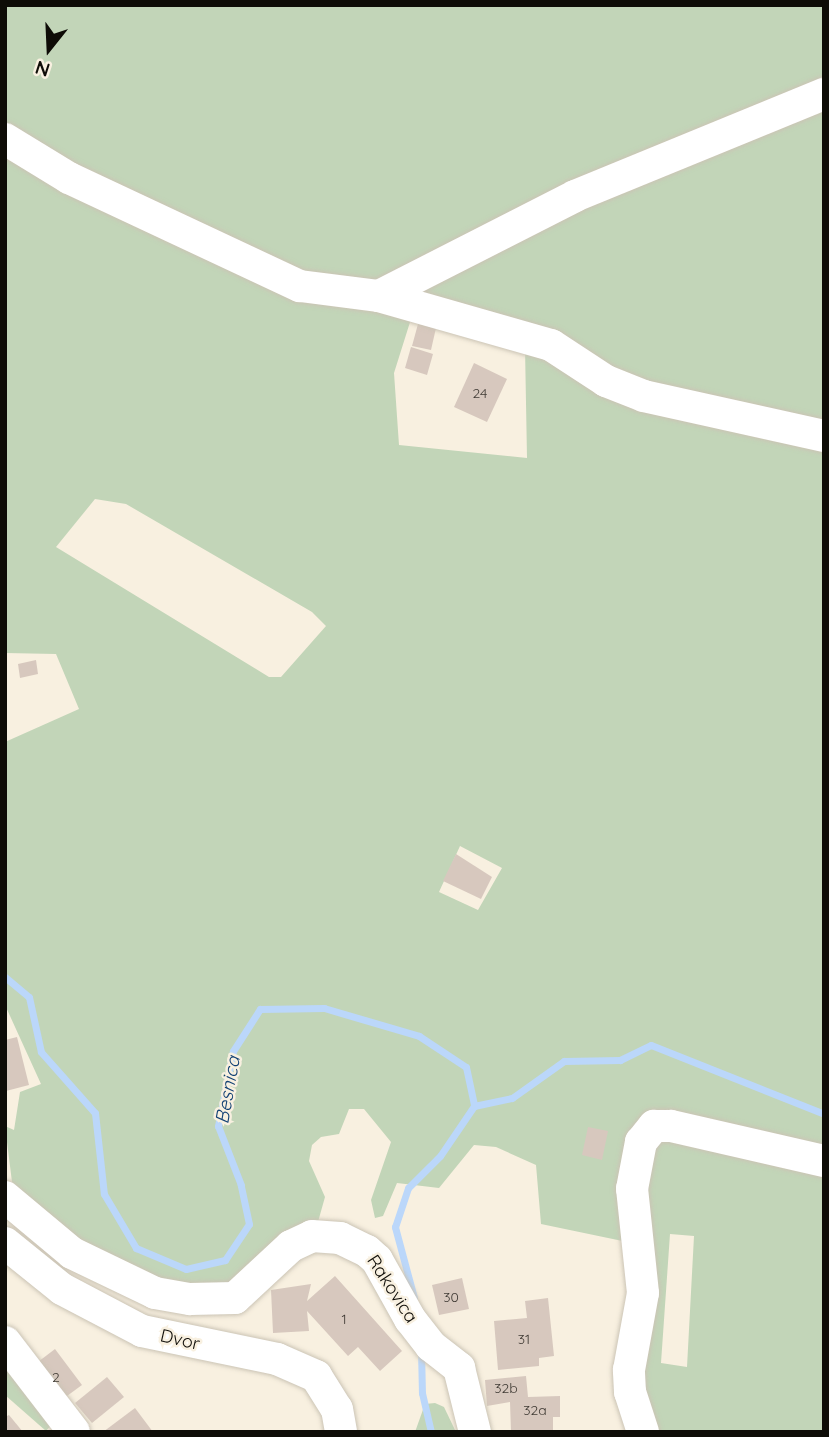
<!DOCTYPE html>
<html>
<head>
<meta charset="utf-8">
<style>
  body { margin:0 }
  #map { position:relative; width:829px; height:1437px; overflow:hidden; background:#f8f0e0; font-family:Quicksand,sans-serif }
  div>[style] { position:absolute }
  .green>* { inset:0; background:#c2d5b8 }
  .stream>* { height:7px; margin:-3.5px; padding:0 3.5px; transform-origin:3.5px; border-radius:3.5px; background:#bbd7fa }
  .building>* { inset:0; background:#d7c8be }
  .roads { filter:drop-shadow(0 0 2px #cbc4b5) drop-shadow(0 0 2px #cbc4b5) }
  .minor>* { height:32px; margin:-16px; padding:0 16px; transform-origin:16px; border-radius:16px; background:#fff }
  span { translate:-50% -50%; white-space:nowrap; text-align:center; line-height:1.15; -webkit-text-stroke:5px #f8f0e0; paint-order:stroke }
  .number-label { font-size:14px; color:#403b35 }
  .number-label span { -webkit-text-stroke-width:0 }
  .street-label { font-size:18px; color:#0e0c07 }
  .water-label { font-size:19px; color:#114074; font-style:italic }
  .frame { position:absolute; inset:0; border:7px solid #0e0c07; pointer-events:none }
  .north { position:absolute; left:14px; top:14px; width:70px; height:70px; -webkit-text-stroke:5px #f8f0e0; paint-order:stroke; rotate:198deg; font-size:19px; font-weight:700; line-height:28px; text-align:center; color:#0e0c07 }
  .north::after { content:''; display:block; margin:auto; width:24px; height:32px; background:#0e0c07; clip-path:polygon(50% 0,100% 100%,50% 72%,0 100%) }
</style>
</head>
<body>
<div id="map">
  <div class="green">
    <div style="clip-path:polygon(evenodd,5px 5px,824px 5px,824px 430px,643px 388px,554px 338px,418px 302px,383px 283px,354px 285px,346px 298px,382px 304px,411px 319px,394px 373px,399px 445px,527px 458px,525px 348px,550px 351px,566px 365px,642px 402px,771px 426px,824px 442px,824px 1154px,723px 1124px,647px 1119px,636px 1136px,625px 1171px,632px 1243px,541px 1224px,536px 1165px,496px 1147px,474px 1145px,439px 1188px,397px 1183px,383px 1216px,375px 1218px,371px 1200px,391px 1142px,364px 1109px,349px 1109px,339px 1134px,321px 1137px,312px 1145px,309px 1161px,325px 1197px,316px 1229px,285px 1244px,233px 1297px,214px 1298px,155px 1289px,113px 1270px,61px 1235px,12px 1182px,5px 1126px,14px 1130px,20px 1092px,41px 1084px,5px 1005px,5px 742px,79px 709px,56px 654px,5px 653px,5px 5px,95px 499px,126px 504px,312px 612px,326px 626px,281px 677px,269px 677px,56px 547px,95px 499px,5px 5px,460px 846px,502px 868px,478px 910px,439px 892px,460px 846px)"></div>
    <div style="clip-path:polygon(evenodd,670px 1134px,824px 1168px,824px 1432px,649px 1432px,638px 1353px,640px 1160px,670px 1134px,670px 1234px,694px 1236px,687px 1367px,661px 1363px,670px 1234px)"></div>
    <div style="clip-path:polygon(5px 1362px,54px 1422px,46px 1431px,5px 1395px)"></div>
    <div style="clip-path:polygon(435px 1403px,444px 1407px,456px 1432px,415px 1432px,425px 1404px)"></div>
  </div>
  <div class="stream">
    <div style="left:5px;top:977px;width:31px;rotate:40deg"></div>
    <div style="left:29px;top:997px;width:56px;rotate:77.7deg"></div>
    <div style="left:41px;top:1052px;width:81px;rotate:48.5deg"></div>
    <div style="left:95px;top:1113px;width:81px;rotate:83.7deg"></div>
    <div style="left:104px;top:1194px;width:63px;rotate:59.3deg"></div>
    <div style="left:136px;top:1248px;width:54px;rotate:22.8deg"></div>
    <div style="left:186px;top:1269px;width:40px;rotate:-13deg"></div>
    <div style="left:225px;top:1260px;width:43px;rotate:-56.3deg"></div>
    <div style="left:249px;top:1224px;width:40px;rotate:-102deg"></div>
    <div style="left:241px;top:1185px;width:63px;rotate:-111.3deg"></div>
    <div style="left:218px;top:1126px;width:76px;rotate:-78.7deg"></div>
    <div style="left:233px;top:1051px;width:50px;rotate:-57.3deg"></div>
    <div style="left:260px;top:1009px;width:64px;rotate:-0.9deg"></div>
    <div style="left:324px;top:1008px;width:99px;rotate:16.4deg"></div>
    <div style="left:419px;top:1036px;width:56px;rotate:33.4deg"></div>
    <div style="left:466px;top:1067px;width:40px;rotate:78deg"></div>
    <div style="left:474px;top:1106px;width:60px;rotate:124.2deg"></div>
    <div style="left:440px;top:1156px;width:45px;rotate:135deg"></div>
    <div style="left:408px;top:1188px;width:41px;rotate:108.4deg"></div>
    <div style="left:395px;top:1227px;width:73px;rotate:75deg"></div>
    <div style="left:474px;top:1106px;width:39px;rotate:-12deg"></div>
    <div style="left:512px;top:1098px;width:64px;rotate:-35.4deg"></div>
    <div style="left:564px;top:1061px;width:56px;rotate:-1deg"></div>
    <div style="left:620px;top:1060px;width:34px;rotate:-26deg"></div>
    <div style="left:651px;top:1045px;width:186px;rotate:21.7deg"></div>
    <div style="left:421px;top:1350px;width:43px;rotate:88.7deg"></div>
    <div style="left:422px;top:1393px;width:40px;rotate:77deg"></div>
  </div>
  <div class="building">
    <div style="clip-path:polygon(418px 324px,436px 328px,431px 350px,412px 346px)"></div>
    <div style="clip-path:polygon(411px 347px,433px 354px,427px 375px,405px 368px)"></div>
    <div style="clip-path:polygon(474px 363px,507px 379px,487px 422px,454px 407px)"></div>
    <div style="clip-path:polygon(36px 660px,38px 674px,20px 678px,18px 664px)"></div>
    <div style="clip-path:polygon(456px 854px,492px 877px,481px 899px,443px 881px)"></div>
    <div style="clip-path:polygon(17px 1037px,29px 1085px,6px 1091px,5px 1040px)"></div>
    <div style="clip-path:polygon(588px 1127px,608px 1131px,602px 1160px,582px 1155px)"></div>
    <div style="clip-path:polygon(335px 1276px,402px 1351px,380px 1371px,358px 1347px,348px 1356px,307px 1311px,309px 1331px,273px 1333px,271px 1290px,311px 1284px,307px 1301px)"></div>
    <div style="clip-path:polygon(462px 1278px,469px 1309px,439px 1315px,432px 1285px)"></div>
    <div style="clip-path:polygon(548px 1298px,554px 1356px,539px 1358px,539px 1366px,498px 1370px,494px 1321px,527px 1318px,525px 1301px)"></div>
    <div style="clip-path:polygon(55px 1349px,82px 1385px,56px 1404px,30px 1368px)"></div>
    <div style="clip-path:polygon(526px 1376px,528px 1397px,560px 1396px,560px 1417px,553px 1417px,553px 1432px,511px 1432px,510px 1402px,487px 1406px,485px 1380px)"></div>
    <div style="clip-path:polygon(107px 1377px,124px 1397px,92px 1423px,75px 1403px)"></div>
    <div style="clip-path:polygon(135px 1408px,153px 1432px,103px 1432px)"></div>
    <div style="clip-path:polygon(9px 1415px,23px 1432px,5px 1432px,5px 1417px)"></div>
  </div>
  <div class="roads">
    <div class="minor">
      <div style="left:5px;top:139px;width:75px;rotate:31.4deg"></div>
      <div style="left:69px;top:178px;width:255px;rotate:25.1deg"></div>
      <div style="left:300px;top:286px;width:80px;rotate:7.2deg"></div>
      <div style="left:379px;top:296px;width:179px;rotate:15.9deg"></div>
      <div style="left:551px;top:345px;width:66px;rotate:33.2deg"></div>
      <div style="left:606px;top:381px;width:41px;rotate:21.5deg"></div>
      <div style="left:644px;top:396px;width:184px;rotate:12.5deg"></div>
      <div style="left:379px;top:296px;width:220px;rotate:-27deg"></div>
      <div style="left:575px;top:196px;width:269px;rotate:-22.3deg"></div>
      <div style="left:5px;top:1197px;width:87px;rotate:39.9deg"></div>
      <div style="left:72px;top:1253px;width:92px;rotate:25.7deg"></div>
      <div style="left:155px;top:1293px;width:36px;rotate:10deg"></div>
      <div style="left:190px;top:1299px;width:45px;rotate:-1.3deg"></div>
      <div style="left:235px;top:1298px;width:76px;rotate:-42.9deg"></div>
      <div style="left:291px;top:1246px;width:23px;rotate:-25deg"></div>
      <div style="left:312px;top:1236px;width:28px;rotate:4deg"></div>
      <div style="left:340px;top:1238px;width:30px;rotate:26deg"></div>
      <div style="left:367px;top:1251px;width:13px;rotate:42deg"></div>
      <div style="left:377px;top:1260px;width:68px;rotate:60.8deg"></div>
      <div style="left:410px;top:1319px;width:34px;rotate:52deg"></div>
      <div style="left:431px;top:1346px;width:36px;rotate:38deg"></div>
      <div style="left:459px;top:1368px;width:66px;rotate:76deg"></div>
      <div style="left:5px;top:1243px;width:73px;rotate:38.9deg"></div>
      <div style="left:62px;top:1289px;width:90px;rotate:27.7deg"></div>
      <div style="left:142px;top:1331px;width:138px;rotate:11.7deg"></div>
      <div style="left:277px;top:1359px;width:43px;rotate:23.6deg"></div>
      <div style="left:316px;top:1376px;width:39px;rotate:58deg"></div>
      <div style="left:337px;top:1409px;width:23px;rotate:80deg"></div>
      <div style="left:5px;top:1342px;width:113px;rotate:52.5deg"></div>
      <div style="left:643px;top:1432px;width:42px;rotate:-108deg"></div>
      <div style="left:630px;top:1392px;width:22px;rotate:-93deg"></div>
      <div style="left:629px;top:1370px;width:78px;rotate:-79.7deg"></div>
      <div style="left:643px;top:1293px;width:105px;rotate:-96deg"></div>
      <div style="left:632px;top:1189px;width:48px;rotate:-79.2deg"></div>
      <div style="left:641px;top:1142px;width:21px;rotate:-51deg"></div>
      <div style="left:654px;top:1126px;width:17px"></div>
      <div style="left:671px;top:1126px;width:157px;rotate:12.9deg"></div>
    </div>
  </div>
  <div class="number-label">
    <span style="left:480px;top:393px">24</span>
    <span style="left:451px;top:1297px">30</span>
    <span style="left:344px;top:1319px">1</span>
    <span style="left:524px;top:1339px">31</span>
    <span style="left:56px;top:1377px">2</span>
    <span style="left:506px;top:1388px">32b</span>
    <span style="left:535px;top:1410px">32a</span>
  </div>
  <div class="street-label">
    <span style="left:392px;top:1289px;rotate:57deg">Rakovica</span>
    <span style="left:180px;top:1340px;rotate:13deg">Dvor</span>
  </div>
  <div class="water-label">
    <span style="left:228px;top:1090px;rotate:-80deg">Besnica</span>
  </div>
  <div class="frame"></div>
  <div class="north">N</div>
</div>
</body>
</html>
